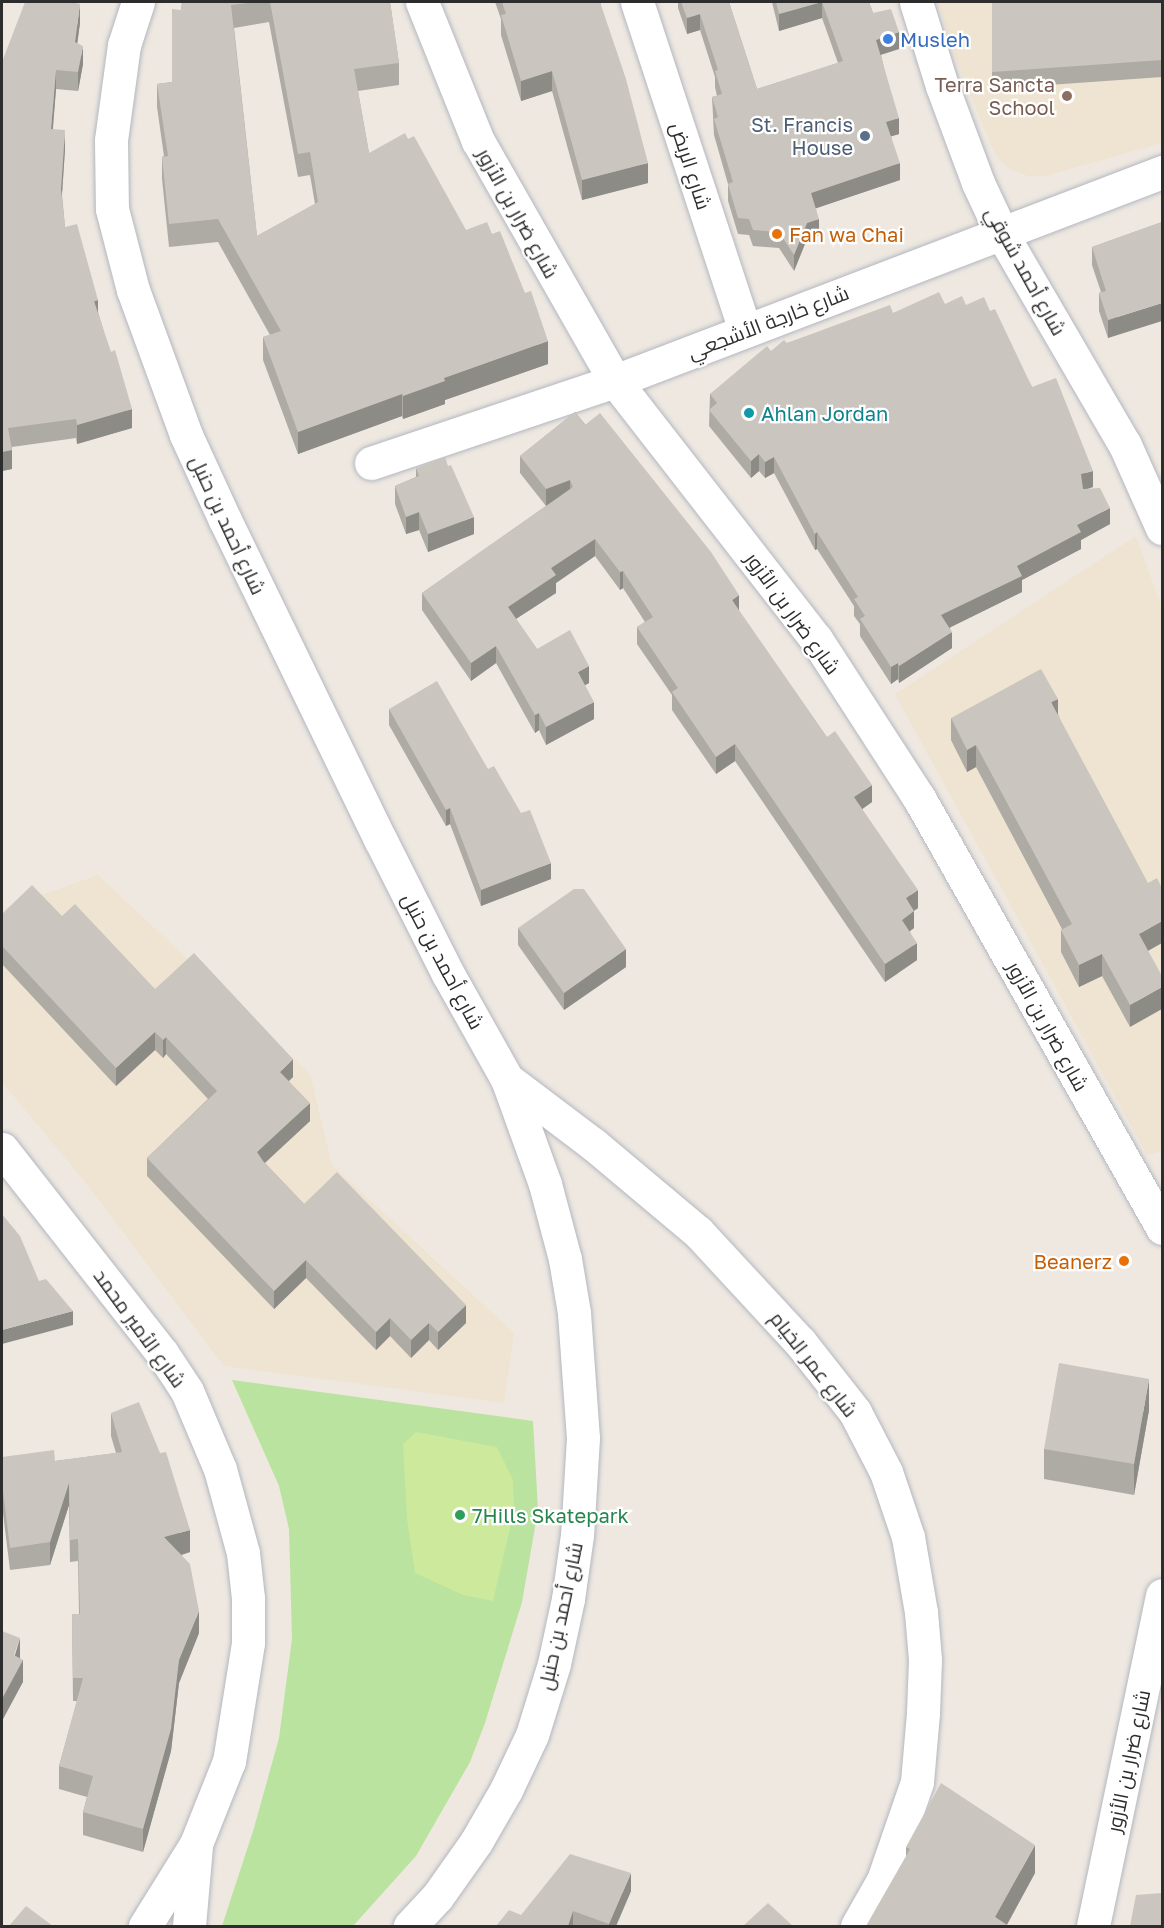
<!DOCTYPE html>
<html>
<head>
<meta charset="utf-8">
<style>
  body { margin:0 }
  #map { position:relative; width:1164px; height:1928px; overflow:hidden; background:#eee8e1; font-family:"Golos Text",Cairo,sans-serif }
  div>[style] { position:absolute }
  .education>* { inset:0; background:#efe4d1 }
  .green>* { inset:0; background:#b9e39f }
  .pitch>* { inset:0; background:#cce99c }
  .roads { filter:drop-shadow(0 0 2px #b4b7c0) drop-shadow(0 0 2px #b4b7c0) }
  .minor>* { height:33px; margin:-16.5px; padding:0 16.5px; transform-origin:16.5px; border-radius:16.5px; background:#fff }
  .tertiary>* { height:33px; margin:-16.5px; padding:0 16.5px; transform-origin:16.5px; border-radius:16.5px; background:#fff }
  .secondary>* { height:33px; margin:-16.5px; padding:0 16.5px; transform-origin:16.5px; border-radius:16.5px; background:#fff }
  .wall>* { inset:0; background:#aeaaa4 }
  .shaded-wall>* { inset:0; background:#8d8b86 }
  .building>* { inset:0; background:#cac6bf }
  .dots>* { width:16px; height:16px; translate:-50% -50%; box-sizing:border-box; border:3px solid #fff; border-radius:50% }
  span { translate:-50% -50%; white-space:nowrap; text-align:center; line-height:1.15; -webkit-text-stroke:4.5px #fff; paint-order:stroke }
  .shop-label { font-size:20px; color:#366cbe }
  .left { translate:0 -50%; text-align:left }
  .education-label { font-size:20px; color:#785e54 }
  .right { translate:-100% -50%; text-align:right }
  .service-label { font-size:20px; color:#4e5e75 }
  .street-label { font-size:20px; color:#2d2d2d }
  .food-label { font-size:20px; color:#c56008 }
  .culture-label { font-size:20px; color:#0d838f }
  .leisure-label { font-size:20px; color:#27864d }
  .frame { position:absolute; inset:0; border:3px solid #2d2d2d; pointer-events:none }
</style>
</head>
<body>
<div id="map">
  <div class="education">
    <div style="clip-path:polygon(938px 2px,1162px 2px,1162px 143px,1045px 176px,1028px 176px,1010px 169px,998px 159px,990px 143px,952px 49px)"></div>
    <div style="clip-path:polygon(1136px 536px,1162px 608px,1162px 1151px,1147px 1155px,895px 694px)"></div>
    <div style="clip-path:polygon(98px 875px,310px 1074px,332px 1165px,514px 1333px,504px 1403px,224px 1366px,85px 1182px,2px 1082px,2px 909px)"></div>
  </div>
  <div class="green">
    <div style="clip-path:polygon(232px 1380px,533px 1421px,538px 1510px,522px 1602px,485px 1723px,470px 1762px,416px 1856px,353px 1926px,222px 1926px,254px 1828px,279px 1738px,292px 1639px,289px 1529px,279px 1486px)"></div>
  </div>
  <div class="pitch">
    <div style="clip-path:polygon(416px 1432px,497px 1447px,513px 1480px,514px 1511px,493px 1601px,463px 1595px,415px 1573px,407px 1519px,403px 1444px)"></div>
  </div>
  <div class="roads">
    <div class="minor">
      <div style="left:637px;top:2px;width:345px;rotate:71.8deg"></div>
      <div style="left:371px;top:463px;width:257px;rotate:-18.6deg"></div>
      <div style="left:507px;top:1079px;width:108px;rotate:37.1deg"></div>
      <div style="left:593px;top:1144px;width:137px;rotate:40deg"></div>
      <div style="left:698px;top:1232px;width:150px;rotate:47.2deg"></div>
      <div style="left:800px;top:1342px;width:89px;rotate:51.8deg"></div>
      <div style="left:855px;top:1412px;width:68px;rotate:62.7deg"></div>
      <div style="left:886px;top:1472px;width:69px;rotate:71.3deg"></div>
      <div style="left:908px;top:1537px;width:76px;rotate:80.2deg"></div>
      <div style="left:921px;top:1612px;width:48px;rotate:85.2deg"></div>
      <div style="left:925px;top:1660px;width:53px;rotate:92.2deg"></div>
      <div style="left:923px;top:1713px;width:69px;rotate:95deg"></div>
      <div style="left:917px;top:1782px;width:104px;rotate:109.1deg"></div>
      <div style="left:883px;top:1880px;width:53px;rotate:119.5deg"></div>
    </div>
    <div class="tertiary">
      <div style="left:138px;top:2px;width:45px;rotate:108deg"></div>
      <div style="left:124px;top:45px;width:96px;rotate:97.8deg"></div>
      <div style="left:111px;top:140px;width:69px;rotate:89.2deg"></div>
      <div style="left:112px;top:209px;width:84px;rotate:75.5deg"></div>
      <div style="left:133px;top:290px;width:154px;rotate:69.9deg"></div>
      <div style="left:186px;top:435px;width:94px;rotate:65.4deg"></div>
      <div style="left:225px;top:520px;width:355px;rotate:64.1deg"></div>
      <div style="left:380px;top:839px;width:151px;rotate:63.3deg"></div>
      <div style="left:448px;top:974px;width:120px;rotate:60.7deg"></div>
      <div style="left:507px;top:1079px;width:112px;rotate:70.1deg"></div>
      <div style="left:545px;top:1184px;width:78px;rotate:75.1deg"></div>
      <div style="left:565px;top:1259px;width:55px;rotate:80.5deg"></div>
      <div style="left:574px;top:1313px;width:125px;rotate:85.9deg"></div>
      <div style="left:583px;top:1438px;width:97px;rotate:93.5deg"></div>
      <div style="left:577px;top:1535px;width:65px;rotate:98deg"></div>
      <div style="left:568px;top:1599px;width:66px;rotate:102.2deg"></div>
      <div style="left:554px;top:1664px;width:74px;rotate:107.2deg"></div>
      <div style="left:532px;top:1735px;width:61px;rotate:115.3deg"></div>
      <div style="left:506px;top:1790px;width:60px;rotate:120deg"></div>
      <div style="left:476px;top:1842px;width:67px;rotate:125.3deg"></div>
      <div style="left:437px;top:1897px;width:40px;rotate:133deg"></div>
      <div style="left:422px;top:2px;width:150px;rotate:68.1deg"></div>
      <div style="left:478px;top:141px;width:276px;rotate:60.3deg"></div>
      <div style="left:615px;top:381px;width:327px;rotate:52.1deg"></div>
      <div style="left:816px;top:639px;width:189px;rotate:57.1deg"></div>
      <div style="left:919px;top:798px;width:494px;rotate:60.5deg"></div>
      <div style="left:916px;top:2px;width:88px;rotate:72.8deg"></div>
      <div style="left:942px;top:86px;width:103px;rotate:69.6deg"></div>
      <div style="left:978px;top:183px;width:56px;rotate:64.8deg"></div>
      <div style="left:1002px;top:234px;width:244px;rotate:59.8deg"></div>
      <div style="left:1125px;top:445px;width:91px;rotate:66deg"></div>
      <div style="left:615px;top:381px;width:586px;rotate:-20.91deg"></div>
      <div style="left:1093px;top:1926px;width:338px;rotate:-78.2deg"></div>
    </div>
    <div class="secondary">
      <div style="left:2px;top:1149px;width:259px;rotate:51.9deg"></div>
      <div style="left:162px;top:1353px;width:45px;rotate:56.7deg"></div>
      <div style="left:187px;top:1391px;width:85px;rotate:67.1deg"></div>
      <div style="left:220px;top:1469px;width:87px;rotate:74.7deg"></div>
      <div style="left:243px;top:1553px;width:45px;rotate:83.7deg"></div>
      <div style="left:248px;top:1598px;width:45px;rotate:90deg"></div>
      <div style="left:248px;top:1643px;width:120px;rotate:99.1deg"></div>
      <div style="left:229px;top:1761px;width:89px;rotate:111.7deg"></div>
      <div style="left:196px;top:1844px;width:97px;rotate:121.9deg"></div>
      <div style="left:189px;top:1926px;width:80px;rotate:-85deg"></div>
    </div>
  </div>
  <div class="wall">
    <div style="clip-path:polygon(evenodd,182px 2px,390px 2px,399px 63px,399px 85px,358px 91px,369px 153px,466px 230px,548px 364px,445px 400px,445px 404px,403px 419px,402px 416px,298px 454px,263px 360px,263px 337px,270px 335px,218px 242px,169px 247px,162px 179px,162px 157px,164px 156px,157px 107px,157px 84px,172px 82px,182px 2px,269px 22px,298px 177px,310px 175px,315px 204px,257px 236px,234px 28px,269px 22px)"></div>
    <div style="clip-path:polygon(495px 2px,600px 2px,648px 183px,582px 200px,552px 91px,521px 101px,501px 35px,501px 19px)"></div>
    <div style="clip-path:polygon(678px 2px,729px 2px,757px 89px,838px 63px,822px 18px,779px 31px,772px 2px,869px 2px,873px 13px,899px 49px,881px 55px,899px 134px,891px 136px,900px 180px,816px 208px,819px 235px,807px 239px,794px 271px,779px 248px,753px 246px,749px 235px,738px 234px,728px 201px,728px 184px,714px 135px,712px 97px,717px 96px,715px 87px,715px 77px,700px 30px,687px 34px,678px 8px)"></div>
    <div style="clip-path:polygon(992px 2px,1162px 2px,1162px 77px,992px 89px)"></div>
    <div style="clip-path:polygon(80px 23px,77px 43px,83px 64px,78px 91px,56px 89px,53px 129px,65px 149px,62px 195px,65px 227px,98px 312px,132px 428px,77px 444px,76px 438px,12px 447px,12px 469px,2px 471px,2px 62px)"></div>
    <div style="clip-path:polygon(1162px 222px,1108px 338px,1099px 311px,1099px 293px,1101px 292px,1092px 265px,1092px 247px)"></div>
    <div style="clip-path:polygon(945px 304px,966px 305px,990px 311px,1032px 387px,1093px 487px,1087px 489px,1110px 524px,1081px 540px,1081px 549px,1022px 580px,1022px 592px,950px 627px,952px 648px,899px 683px,898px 679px,891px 684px,860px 636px,860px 624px,854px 616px,854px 606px,817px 549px,815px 550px,774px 473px,765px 478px,759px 471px,751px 478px,709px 426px,710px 394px,771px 351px,787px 343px,893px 313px)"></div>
    <div style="clip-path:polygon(575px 412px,739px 611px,872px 802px,862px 809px,918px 908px,914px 911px,914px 928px,910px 931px,917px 960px,885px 982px,735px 761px,716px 774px,672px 710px,672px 695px,637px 644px,637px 627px,645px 622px,623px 588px,620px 590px,595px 556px,556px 583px,556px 593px,516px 619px,537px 649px,589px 683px,585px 685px,594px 719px,546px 745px,539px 730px,535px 733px,496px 663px,471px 681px,422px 610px,422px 593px,546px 506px,520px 473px,520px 456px)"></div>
    <div style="clip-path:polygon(416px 468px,474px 534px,428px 552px,419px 530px,406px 534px,395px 504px,395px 486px,416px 477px)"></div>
    <div style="clip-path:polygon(389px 709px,551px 879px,481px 906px,450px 824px,446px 826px,389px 725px)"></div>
    <div style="clip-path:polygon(1058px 714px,1148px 951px,1130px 1027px,1102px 976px,1079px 987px,1061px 952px,1061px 930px,1062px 929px,976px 767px,967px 772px,951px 740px,951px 718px)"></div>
    <div style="clip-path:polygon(2px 914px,62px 916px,155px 989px,293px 1077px,289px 1081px,310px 1121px,265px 1163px,304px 1204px,466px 1323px,438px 1350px,429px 1340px,411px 1358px,390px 1336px,376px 1350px,306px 1278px,274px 1309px,147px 1176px,147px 1158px,208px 1099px,166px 1054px,163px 1058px,155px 1050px,116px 1086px,2px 964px)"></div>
    <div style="clip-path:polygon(518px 928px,626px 967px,564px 1010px,518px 945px)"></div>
    <div style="clip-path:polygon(1149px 1410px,1134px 1495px,1044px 1479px,1044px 1449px)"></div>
    <div style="clip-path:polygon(111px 1413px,190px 1552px,182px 1555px,199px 1633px,179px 1683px,171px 1751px,143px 1852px,83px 1835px,83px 1812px,87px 1797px,59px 1789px,59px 1766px,77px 1701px,73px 1701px,72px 1614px,79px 1614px,78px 1561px,70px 1562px,69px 1505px,50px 1565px,10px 1570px,2px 1505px,2px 1457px,55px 1461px,116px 1453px,111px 1436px)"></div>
    <div style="clip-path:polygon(906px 1847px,1035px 1873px,1007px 1925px,906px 1856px)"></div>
    <div style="clip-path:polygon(631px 1891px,616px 1926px,496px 1926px,521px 1915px)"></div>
  </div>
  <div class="shaded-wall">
    <div style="clip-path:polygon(822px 2px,822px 18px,779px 31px,779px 14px)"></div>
    <div style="clip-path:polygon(80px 4px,80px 23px,75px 61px,75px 42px)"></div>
    <div style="clip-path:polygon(700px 14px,700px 30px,687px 34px,687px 18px)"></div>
    <div style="clip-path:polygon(899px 32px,899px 49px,876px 56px,876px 40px)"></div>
    <div style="clip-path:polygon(83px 46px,83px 64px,78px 91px,78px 72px)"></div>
    <div style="clip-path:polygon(56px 70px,56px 89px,51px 148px,51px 129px)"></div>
    <div style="clip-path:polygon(552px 71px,552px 91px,521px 101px,521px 81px)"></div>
    <div style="clip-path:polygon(899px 118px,899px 134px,886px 138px,886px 122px)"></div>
    <div style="clip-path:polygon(65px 130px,65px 149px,61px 208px,61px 189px)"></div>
    <div style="clip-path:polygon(648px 163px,648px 183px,582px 200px,582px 180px)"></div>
    <div style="clip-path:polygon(900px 163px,900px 180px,811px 210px,811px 193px)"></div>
    <div style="clip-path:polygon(819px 219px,819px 235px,807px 239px,794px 271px,794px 255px,807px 223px)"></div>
    <div style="clip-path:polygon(98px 300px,98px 319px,94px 301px)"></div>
    <div style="clip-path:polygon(1162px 303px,1162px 321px,1108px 338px,1108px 320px)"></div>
    <div style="clip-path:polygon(548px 341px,548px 364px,445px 400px,445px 404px,403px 419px,403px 396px,444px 378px)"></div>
    <div style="clip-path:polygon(402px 394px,402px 416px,298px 454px,298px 432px)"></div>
    <div style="clip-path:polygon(132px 409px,132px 428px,77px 444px,77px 425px)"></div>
    <div style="clip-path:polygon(12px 450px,12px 469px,2px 471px,2px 452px)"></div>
    <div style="clip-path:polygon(759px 454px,759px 471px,751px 478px,751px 461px)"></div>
    <div style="clip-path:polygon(774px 457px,774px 473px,765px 478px,765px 462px)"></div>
    <div style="clip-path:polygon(1093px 471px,1093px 487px,1081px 491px,1081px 474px)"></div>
    <div style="clip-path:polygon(570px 480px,570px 497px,546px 506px,546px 489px)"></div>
    <div style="clip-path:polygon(1110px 508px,1110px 524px,1081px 540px,1081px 549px,1022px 580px,1022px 592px,941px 632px,941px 615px,1077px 525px)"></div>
    <div style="clip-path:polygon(419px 512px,419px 530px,406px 534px,406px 517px)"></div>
    <div style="clip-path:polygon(474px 517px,474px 534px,428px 552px,428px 534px)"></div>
    <div style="clip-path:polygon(817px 532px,817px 549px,815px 550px,815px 534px)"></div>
    <div style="clip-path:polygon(595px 539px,595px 556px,556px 583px,556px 593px,508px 624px,508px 607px,551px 568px)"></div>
    <div style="clip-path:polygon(623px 571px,623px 588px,620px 590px,620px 572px)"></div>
    <div style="clip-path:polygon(739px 595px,739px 613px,732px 600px)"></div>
    <div style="clip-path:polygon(952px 632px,952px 648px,899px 683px,899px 666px)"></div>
    <div style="clip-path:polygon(496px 646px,496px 663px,471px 681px,471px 663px)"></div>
    <div style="clip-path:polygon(898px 663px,898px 679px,891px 684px,891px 667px)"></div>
    <div style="clip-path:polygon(589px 666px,589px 683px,578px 689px,578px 672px)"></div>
    <div style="clip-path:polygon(1058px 699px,1058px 721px,1051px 702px)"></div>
    <div style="clip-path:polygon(594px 702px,594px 719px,546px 745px,546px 727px)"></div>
    <div style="clip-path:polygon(539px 713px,539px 730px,535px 733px,535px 715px)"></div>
    <div style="clip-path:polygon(735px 744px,735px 761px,716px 774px,716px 757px)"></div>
    <div style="clip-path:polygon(976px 745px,976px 767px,967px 772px,967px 750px)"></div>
    <div style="clip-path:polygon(872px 785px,872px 802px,854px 815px,854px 797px)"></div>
    <div style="clip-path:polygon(450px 808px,450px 824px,446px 826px,446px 810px)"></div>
    <div style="clip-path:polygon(551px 863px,551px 879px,481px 906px,481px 890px)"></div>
    <div style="clip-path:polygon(918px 890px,918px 908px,906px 916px,906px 898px)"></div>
    <div style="clip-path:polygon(914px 911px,914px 928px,902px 937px,902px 920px)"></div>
    <div style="clip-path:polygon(1162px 921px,1162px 943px,1139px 956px,1139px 934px)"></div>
    <div style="clip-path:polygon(917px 943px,917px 960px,885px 982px,885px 964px)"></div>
    <div style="clip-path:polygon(626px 949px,626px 967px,564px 1010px,564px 993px)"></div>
    <div style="clip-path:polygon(1102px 954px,1102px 976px,1079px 987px,1079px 965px)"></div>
    <div style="clip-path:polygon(1162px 987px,1162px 1009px,1130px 1027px,1130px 1005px)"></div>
    <div style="clip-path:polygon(155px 1032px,155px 1050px,116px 1086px,116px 1068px)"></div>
    <div style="clip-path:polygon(166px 1037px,166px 1054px,163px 1058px,163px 1040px)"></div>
    <div style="clip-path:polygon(293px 1059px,293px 1077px,280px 1089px,280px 1072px)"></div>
    <div style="clip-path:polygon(310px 1103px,310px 1121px,257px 1170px,257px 1152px)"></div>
    <div style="clip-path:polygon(306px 1260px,306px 1278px,274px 1309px,274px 1291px)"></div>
    <div style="clip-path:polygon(466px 1305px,466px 1323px,438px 1350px,438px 1332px)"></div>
    <div style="clip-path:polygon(73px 1311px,73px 1325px,2px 1344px,2px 1330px)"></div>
    <div style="clip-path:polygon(390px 1318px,390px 1336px,376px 1350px,376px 1332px)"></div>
    <div style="clip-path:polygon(429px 1323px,429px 1340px,411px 1358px,411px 1340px)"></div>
    <div style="clip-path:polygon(1149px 1379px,1149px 1410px,1134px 1495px,1134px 1464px)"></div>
    <div style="clip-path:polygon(69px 1483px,69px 1505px,50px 1565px,50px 1542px)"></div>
    <div style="clip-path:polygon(190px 1530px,190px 1552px,164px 1560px,164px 1537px)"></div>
    <div style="clip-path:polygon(199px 1611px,199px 1633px,179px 1683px,171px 1751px,143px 1852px,143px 1829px,179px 1660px)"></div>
    <div style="clip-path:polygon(20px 1638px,20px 1660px,23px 1660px,23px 1682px,2px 1721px,2px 1699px)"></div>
    <div style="clip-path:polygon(1035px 1845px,1035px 1873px,1006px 1926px,995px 1917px)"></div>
    <div style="clip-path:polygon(631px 1873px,631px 1891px,616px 1926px,609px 1926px,609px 1924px)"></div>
    <div style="clip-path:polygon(573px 1911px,573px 1926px,568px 1926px)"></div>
  </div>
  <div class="building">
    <div style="clip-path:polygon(25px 2px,72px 2px,80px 4px,75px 42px,83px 46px,78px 72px,56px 70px,51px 129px,65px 130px,61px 189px,65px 227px,77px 224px,98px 300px,94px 301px,111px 352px,115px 350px,132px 409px,77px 425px,76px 419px,8px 428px,12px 450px,2px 452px,2px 62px)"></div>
    <div style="clip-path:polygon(182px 2px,257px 2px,231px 5px,257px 236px,318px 202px,310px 152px,298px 154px,270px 2px,390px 2px,399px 63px,354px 69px,369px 153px,405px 133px,408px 139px,414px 136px,466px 230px,487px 222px,492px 234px,500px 231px,525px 293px,531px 291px,548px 341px,444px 378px,445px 381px,403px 396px,402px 394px,298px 432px,263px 337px,281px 331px,218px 219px,169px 224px,162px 157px,168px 156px,157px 84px,172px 82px,172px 9px,181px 10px)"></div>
    <div style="clip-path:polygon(502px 2px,600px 2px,626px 79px,648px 163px,582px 180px,552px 71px,521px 81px,501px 15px,506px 14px)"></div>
    <div style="clip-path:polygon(681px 2px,729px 2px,757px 89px,843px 61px,822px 2px,779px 14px,776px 2px,869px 2px,873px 13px,891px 9px,899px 32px,876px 40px,899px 118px,886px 122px,900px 163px,811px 193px,819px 219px,807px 223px,794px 255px,779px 232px,753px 230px,749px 219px,738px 218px,728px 184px,733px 182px,714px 119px,718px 117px,712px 97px,722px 94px,715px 71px,718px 70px,700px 14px,687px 18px)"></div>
    <div style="clip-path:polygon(992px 2px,1162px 2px,1162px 60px,992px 72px)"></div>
    <div style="clip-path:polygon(1162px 222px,1162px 303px,1108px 320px,1099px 293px,1106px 291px,1092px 247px)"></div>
    <div style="clip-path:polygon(939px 292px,945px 304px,962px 296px,966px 305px,984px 297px,990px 311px,995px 309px,1032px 387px,1056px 378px,1093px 471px,1081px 474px,1083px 489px,1100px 488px,1110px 508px,1077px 525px,1081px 532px,1017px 566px,1022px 576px,941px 615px,952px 632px,899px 666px,898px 663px,891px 667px,860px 619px,865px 616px,854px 599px,858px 597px,817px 532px,815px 534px,774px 457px,765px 462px,759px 454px,751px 461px,709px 410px,717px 403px,710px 394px,767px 346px,771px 351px,784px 340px,787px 343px,890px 305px,893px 313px)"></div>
    <div style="clip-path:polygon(575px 412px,585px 425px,600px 413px,648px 473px,711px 552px,739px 595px,732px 600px,827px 737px,835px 731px,872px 785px,854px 797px,918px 890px,906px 898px,914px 911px,902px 920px,917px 943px,885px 964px,735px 744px,716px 757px,672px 692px,678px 688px,637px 627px,653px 617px,623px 571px,620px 572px,595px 539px,551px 568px,556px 575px,508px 607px,537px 649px,570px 630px,589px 666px,578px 672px,594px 702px,546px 727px,539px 713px,535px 715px,496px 646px,471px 663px,422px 593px,573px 487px,570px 480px,546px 489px,520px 456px)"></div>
    <div style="clip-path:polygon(445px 457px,448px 466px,451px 465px,474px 517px,428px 534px,419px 512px,406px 517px,395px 486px,419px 476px,416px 468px)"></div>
    <div style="clip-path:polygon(1041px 669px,1058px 699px,1051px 702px,1148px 883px,1157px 878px,1162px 888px,1162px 921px,1139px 934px,1162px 976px,1162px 987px,1130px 1005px,1102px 954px,1079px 965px,1061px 930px,1072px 924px,976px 745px,967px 750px,951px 718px)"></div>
    <div style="clip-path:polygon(437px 681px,488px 769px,494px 766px,521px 813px,530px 810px,551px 863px,481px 890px,450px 808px,446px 810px,389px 709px)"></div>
    <div style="clip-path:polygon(32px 885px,62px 916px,75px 904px,155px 989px,194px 953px,293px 1059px,280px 1072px,310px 1103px,257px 1152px,263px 1161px,304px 1204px,337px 1172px,466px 1305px,438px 1332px,429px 1323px,411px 1340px,390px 1318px,376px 1332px,306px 1260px,274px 1291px,147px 1158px,217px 1091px,166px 1037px,163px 1040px,155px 1032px,116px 1068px,2px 946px,2px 914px)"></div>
    <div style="clip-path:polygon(574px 889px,584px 889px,626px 949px,564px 993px,518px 928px)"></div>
    <div style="clip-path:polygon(2px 1214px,20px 1236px,39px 1281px,46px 1279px,73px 1311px,2px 1330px)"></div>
    <div style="clip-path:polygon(1059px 1363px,1149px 1379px,1134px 1464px,1044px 1449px)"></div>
    <div style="clip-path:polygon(139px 1402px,160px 1453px,166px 1452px,190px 1530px,164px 1537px,190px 1564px,199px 1611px,179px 1660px,171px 1729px,143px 1829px,83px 1812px,93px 1776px,59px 1766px,83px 1678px,73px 1678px,72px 1614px,80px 1614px,78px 1539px,70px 1540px,69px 1483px,50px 1542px,10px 1548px,2px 1483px,2px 1457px,54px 1450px,55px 1461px,122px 1452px,111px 1413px)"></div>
    <div style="clip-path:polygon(2px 1631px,20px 1638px,14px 1655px,23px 1660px,2px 1699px)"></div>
    <div style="clip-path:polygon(941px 1783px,1035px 1845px,995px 1917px,1009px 1926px,866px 1926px,910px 1849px,906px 1847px)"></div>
    <div style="clip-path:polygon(570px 1854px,631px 1873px,609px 1924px,573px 1911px,568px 1926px,496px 1926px,509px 1910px,521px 1915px)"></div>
    <div style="clip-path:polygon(1162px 1893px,1162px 1926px,1130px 1926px,1136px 1895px)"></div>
    <div style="clip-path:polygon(768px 1903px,793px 1926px,743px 1926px)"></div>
    <div style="clip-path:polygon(26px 1906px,53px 1926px,9px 1926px)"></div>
  </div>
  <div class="dots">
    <div style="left:888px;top:39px;background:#3f7fe0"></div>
    <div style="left:1067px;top:96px;background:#8d6e63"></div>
    <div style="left:865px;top:136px;background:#5c6f8a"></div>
    <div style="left:777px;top:234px;background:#e8710a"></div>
    <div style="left:749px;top:413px;background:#0f9aa8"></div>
    <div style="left:1124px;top:1261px;background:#e8710a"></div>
    <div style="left:460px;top:1515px;background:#2e9e5b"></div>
  </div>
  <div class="shop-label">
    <span class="left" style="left:900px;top:39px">Musleh</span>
  </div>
  <div class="education-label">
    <span class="right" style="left:1055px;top:96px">Terra Sancta<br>School</span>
  </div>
  <div class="service-label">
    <span class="right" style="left:853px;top:136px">St. Francis<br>House</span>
  </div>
  <div class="street-label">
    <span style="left:691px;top:166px;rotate:72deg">شارع الربض</span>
    <span style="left:518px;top:213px;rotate:61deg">شارع ضرار بن الأزور</span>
    <span style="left:1026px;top:271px;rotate:61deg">شارع أحمد شوقي</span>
    <span style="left:768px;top:322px;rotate:-21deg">شارع خارجة الأشجعي</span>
    <span style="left:228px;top:525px;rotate:65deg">شارع أحمد بن حنبل</span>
    <span style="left:793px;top:613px;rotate:54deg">شارع ضرار بن الأزور</span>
    <span style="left:443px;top:961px;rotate:62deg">شارع أحمد بن حنبل</span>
    <span style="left:1048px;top:1026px;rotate:61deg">شارع ضرار بن الأزور</span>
    <span style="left:140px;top:1328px;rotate:54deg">شارع الأمير محمد</span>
    <span style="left:814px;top:1364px;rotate:52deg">شارع عمر الخيام</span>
    <span style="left:560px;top:1616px;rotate:-78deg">شارع أحمد بن حنبل</span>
    <span style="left:1128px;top:1761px;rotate:-78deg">شارع ضرار بن الأزور</span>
  </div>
  <div class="food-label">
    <span class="left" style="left:789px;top:234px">Fan wa Chai</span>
    <span class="right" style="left:1112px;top:1261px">Beanerz</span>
  </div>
  <div class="culture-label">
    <span class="left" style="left:761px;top:413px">Ahlan Jordan</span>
  </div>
  <div class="leisure-label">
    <span class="left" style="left:472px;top:1515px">7Hills Skatepark</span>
  </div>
  <div class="frame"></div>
</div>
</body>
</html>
